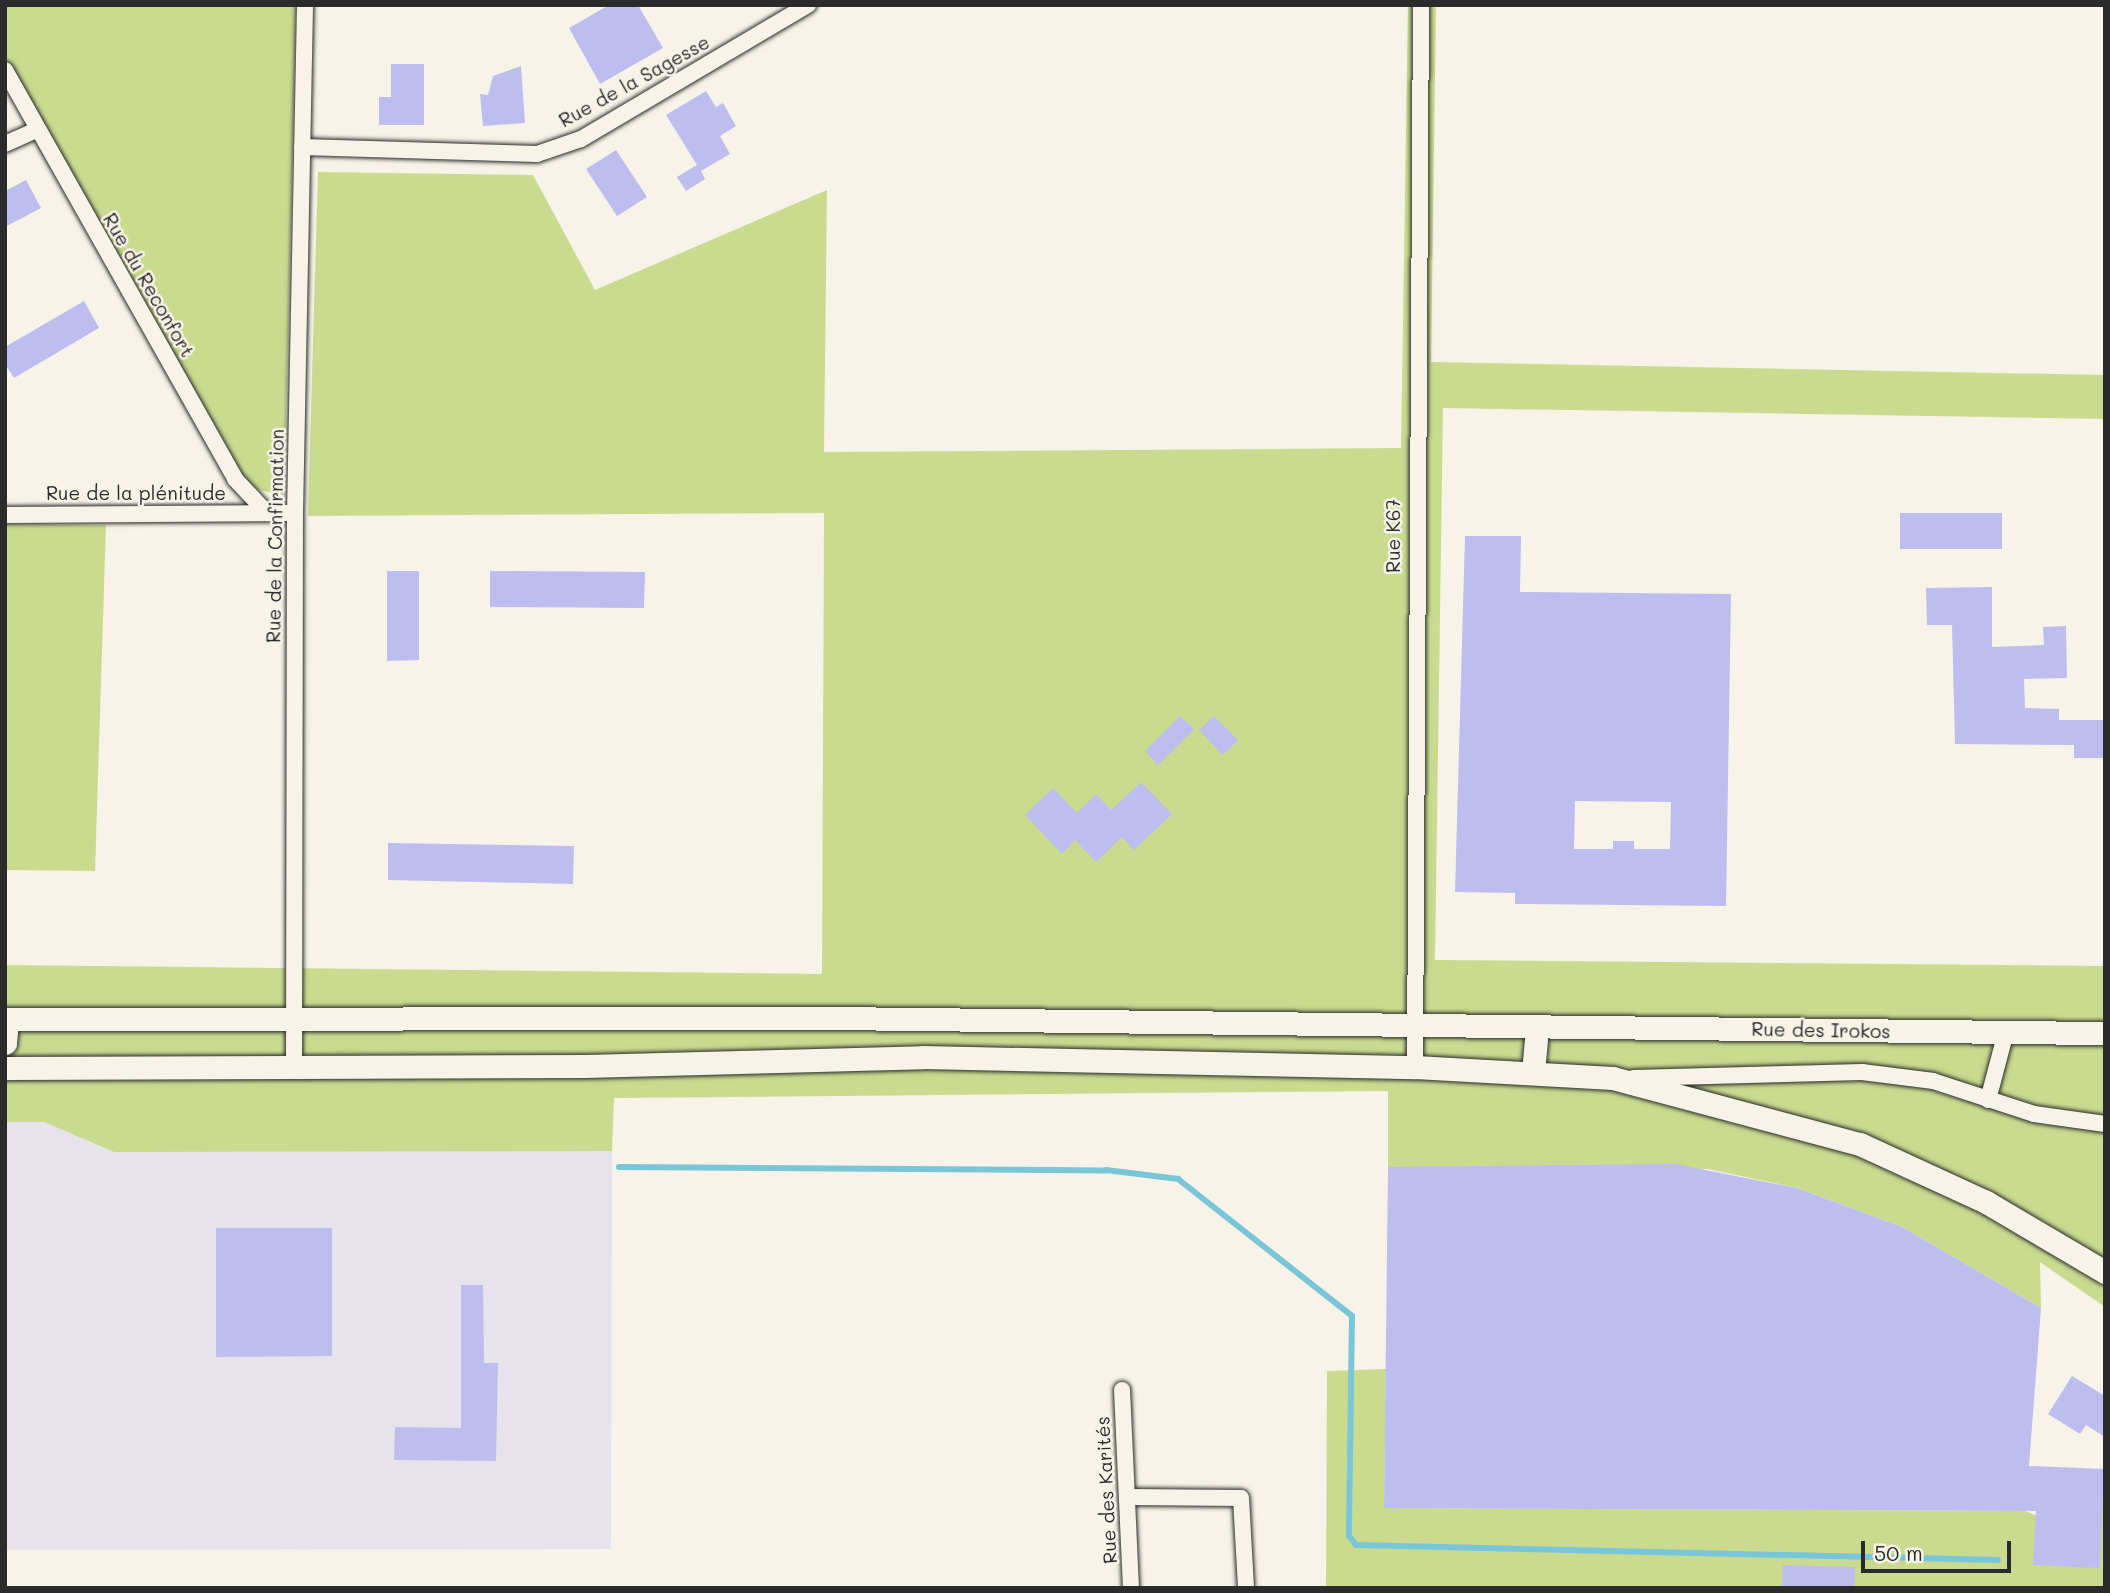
<!DOCTYPE html>
<html>
<head>
<meta charset="utf-8">
<style>
  body { margin:0 }
  #map { position:relative; width:2110px; height:1593px; overflow:hidden; background:#f7f3e8; font-family:Mali,sans-serif }
  div>[style] { position:absolute }
  .built>* { inset:0; background:#e6e3ea }
  .green>* { inset:0; background:#cadb90 }
  .stream>* { height:6px; margin:-3px; padding:0 3px; transform-origin:3px; border-radius:3px; background:#7ac6d9 }
  .building>* { inset:0; background:#bdbdef }
  .roads { filter:drop-shadow(0 0 2px #2b2b2b) drop-shadow(0 0 2px #2b2b2b) }
  .street>* { height:16px; margin:-8px; padding:0 8px; transform-origin:8px; border-radius:8px; background:#f7f3e8 }
  .secondary>* { height:23px; margin:-11.5px; padding:0 11.5px; transform-origin:11.5px; border-radius:11.5px; background:#f7f3e8 }
  span { translate:-50% -50%; white-space:nowrap; text-align:center; line-height:1.15; -webkit-text-stroke:5px #f7f3e8; paint-order:stroke }
  .street-label { font-size:19px; color:#2b2b2b }
  .frame { position:absolute; inset:0; border:7px solid #2b2b2b; pointer-events:none }
  .scale { position:absolute; left:1861px; top:1541px; width:150px; height:32px; box-sizing:border-box; border:4px solid #2b2b2b; border-top:0; padding-left:9px; font-size:21px; line-height:24px; white-space:nowrap; color:#2b2b2b; -webkit-text-stroke:5px #f7f3e8; paint-order:stroke }
</style>
</head>
<body>
<div id="map">
  <div class="built">
    <div style="clip-path:polygon(5px 1122px,44px 1122px,114px 1152px,612px 1151px,611px 1549px,5px 1550px)"></div>
  </div>
  <div class="green">
    <div style="clip-path:polygon(5px 5px,296px 5px,284px 495px,258px 490px,242px 475px,5px 62px)"></div>
    <div style="clip-path:polygon(1408px 5px,1436px 5px,1431px 362px,2105px 375px,2105px 419px,1443px 408px,1435px 960px,2105px 966px,2105px 1307px,2040px 1262px,2041px 1308px,1902px 1227px,1797px 1188px,1708px 1169px,1388px 1167px,1388px 1091px,614px 1098px,612px 1151px,114px 1152px,44px 1122px,5px 1122px,5px 965px,822px 974px,824px 513px,308px 516px,318px 172px,533px 175px,595px 290px,827px 190px,824px 452px,1401px 448px)"></div>
    <div style="clip-path:polygon(5px 524px,106px 525px,95px 871px,5px 870px)"></div>
    <div style="clip-path:polygon(1386px 1369px,1384px 1508px,2025px 1511px,2048px 1520px,2105px 1473px,2105px 1588px,1326px 1588px,1327px 1371px)"></div>
  </div>
  <div class="stream">
    <div style="left:619px;top:1167px;width:487px;rotate:0.4deg"></div>
    <div style="left:1106px;top:1170px;width:73px;rotate:7.1deg"></div>
    <div style="left:1178px;top:1179px;width:221px;rotate:38.2deg"></div>
    <div style="left:1352px;top:1316px;width:220px;rotate:90.8deg"></div>
    <div style="left:1349px;top:1536px;width:11px;rotate:52deg"></div>
    <div style="left:1356px;top:1545px;width:642px;rotate:1.34deg"></div>
  </div>
  <div class="building">
    <div style="clip-path:polygon(609px 5px,638px 5px,663px 48px,600px 84px,569px 28px)"></div>
    <div style="clip-path:polygon(391px 64px,424px 64px,424px 125px,379px 125px,379px 97px,391px 97px)"></div>
    <div style="clip-path:polygon(521px 66px,525px 123px,483px 126px,480px 94px,488px 95px,493px 76px)"></div>
    <div style="clip-path:polygon(706px 91px,716px 107px,723px 103px,736px 126px,720px 136px,730px 154px,701px 171px,705px 179px,686px 191px,677px 177px,697px 165px,666px 115px)"></div>
    <div style="clip-path:polygon(616px 150px,647px 197px,617px 216px,586px 169px)"></div>
    <div style="clip-path:polygon(26px 180px,41px 208px,5px 227px,5px 191px)"></div>
    <div style="clip-path:polygon(84px 301px,99px 328px,14px 378px,5px 364px,5px 347px)"></div>
    <div style="clip-path:polygon(1900px 513px,2002px 513px,2002px 549px,1900px 549px)"></div>
    <div style="clip-path:polygon(evenodd,1465px 536px,1521px 536px,1520px 592px,1731px 594px,1726px 906px,1515px 904px,1515px 893px,1455px 892px,1465px 536px,1575px 801px,1671px 802px,1670px 849px,1634px 849px,1634px 841px,1613px 841px,1613px 849px,1574px 849px,1575px 801px)"></div>
    <div style="clip-path:polygon(387px 571px,419px 571px,419px 660px,387px 661px)"></div>
    <div style="clip-path:polygon(490px 571px,645px 572px,644px 608px,490px 607px)"></div>
    <div style="clip-path:polygon(1992px 587px,1992px 647px,2044px 645px,2043px 627px,2066px 626px,2067px 678px,2024px 679px,2025px 708px,2059px 709px,2059px 720px,2105px 720px,2105px 758px,2074px 758px,2074px 745px,1955px 744px,1952px 625px,1927px 625px,1926px 588px)"></div>
    <div style="clip-path:polygon(1180px 716px,1194px 729px,1158px 765px,1145px 751px)"></div>
    <div style="clip-path:polygon(1214px 716px,1238px 740px,1223px 755px,1199px 730px)"></div>
    <div style="clip-path:polygon(1141px 782px,1172px 814px,1134px 850px,1122px 837px,1096px 862px,1075px 840px,1062px 854px,1025px 815px,1053px 788px,1077px 813px,1096px 794px,1111px 810px)"></div>
    <div style="clip-path:polygon(388px 843px,574px 846px,573px 884px,388px 880px)"></div>
    <div style="clip-path:polygon(1675px 1164px,1797px 1188px,1902px 1227px,2041px 1308px,2029px 1466px,2104px 1469px,2100px 1568px,2033px 1565px,2036px 1511px,1384px 1508px,1388px 1167px)"></div>
    <div style="clip-path:polygon(216px 1228px,332px 1228px,332px 1356px,216px 1357px)"></div>
    <div style="clip-path:polygon(461px 1285px,483px 1285px,484px 1363px,498px 1363px,496px 1461px,394px 1460px,395px 1427px,461px 1428px)"></div>
    <div style="clip-path:polygon(2072px 1376px,2105px 1396px,2105px 1437px,2086px 1425px,2080px 1434px,2048px 1414px)"></div>
    <div style="clip-path:polygon(1783px 1565px,1855px 1567px,1854px 1588px,1782px 1588px)"></div>
  </div>
  <div class="roads">
    <div class="street">
      <div style="left:5px;top:70px;width:469px;rotate:60.6deg"></div>
      <div style="left:235px;top:479px;width:47px;rotate:46.7deg"></div>
      <div style="left:5px;top:144px;width:35px;rotate:-24deg"></div>
      <div style="left:302px;top:147px;width:235px;rotate:1.7deg"></div>
      <div style="left:537px;top:154px;width:46px;rotate:-18.8deg"></div>
      <div style="left:581px;top:139px;width:264px;rotate:-30.6deg"></div>
      <div style="left:5px;top:515px;width:290px;rotate:-0.4deg"></div>
      <div style="left:294px;top:1067px;width:554px;rotate:-89.9deg"></div>
      <div style="left:295px;top:513px;width:508px;rotate:-88.87deg"></div>
      <div style="left:1415px;top:1067px;width:1062px;rotate:-89.68deg"></div>
      <div style="left:1633px;top:1078px;width:229px;rotate:-1.5deg"></div>
      <div style="left:1862px;top:1072px;width:72px;rotate:7.2deg"></div>
      <div style="left:1933px;top:1081px;width:106px;rotate:18.1deg"></div>
      <div style="left:2034px;top:1114px;width:72px;rotate:8deg"></div>
      <div style="left:1988px;top:1100px;width:70px;rotate:-75.2deg"></div>
      <div style="left:1122px;top:1390px;width:198px;rotate:87.4deg"></div>
      <div style="left:1128px;top:1497px;width:113px;rotate:0.5deg"></div>
      <div style="left:1241px;top:1498px;width:90px;rotate:86.8deg"></div>
    </div>
    <div class="secondary">
      <div style="left:5px;top:1019px;width:828px;rotate:-0.07deg"></div>
      <div style="left:833px;top:1018px;width:1272px;rotate:0.68deg"></div>
      <div style="left:5px;top:1043px;width:24px;rotate:-85deg"></div>
      <div style="left:5px;top:1068px;width:580px;rotate:-0.2deg"></div>
      <div style="left:585px;top:1066px;width:338px;rotate:-1.5deg"></div>
      <div style="left:923px;top:1057px;width:492px;rotate:1.2deg"></div>
      <div style="left:1415px;top:1067px;width:198px;rotate:3.2deg"></div>
      <div style="left:1613px;top:1078px;width:256px;rotate:15deg"></div>
      <div style="left:1860px;top:1144px;width:139px;rotate:24.7deg"></div>
      <div style="left:1986px;top:1202px;width:138px;rotate:30.5deg"></div>
      <div style="left:1533px;top:1072px;width:43px;rotate:-84.7deg"></div>
    </div>
  </div>
  <div class="street-label">
    <span style="left:634px;top:81px;rotate:-29deg">Rue de la Sagesse</span>
    <span style="left:149px;top:285px;rotate:60deg">Rue du Reconfort</span>
    <span style="left:136px;top:493px">Rue de la plénitude</span>
    <span style="left:275px;top:536px;rotate:-89deg">Rue de la Confirmation</span>
    <span style="left:1393px;top:536px;rotate:-90deg">Rue K67</span>
    <span style="left:1821px;top:1030px;rotate:1deg">Rue des Irokos</span>
    <span style="left:1106px;top:1490px;rotate:-93deg">Rue des Karités</span>
  </div>
  <div class="frame"></div>
  <div class="scale">50 m</div>
</div>
</body>
</html>
